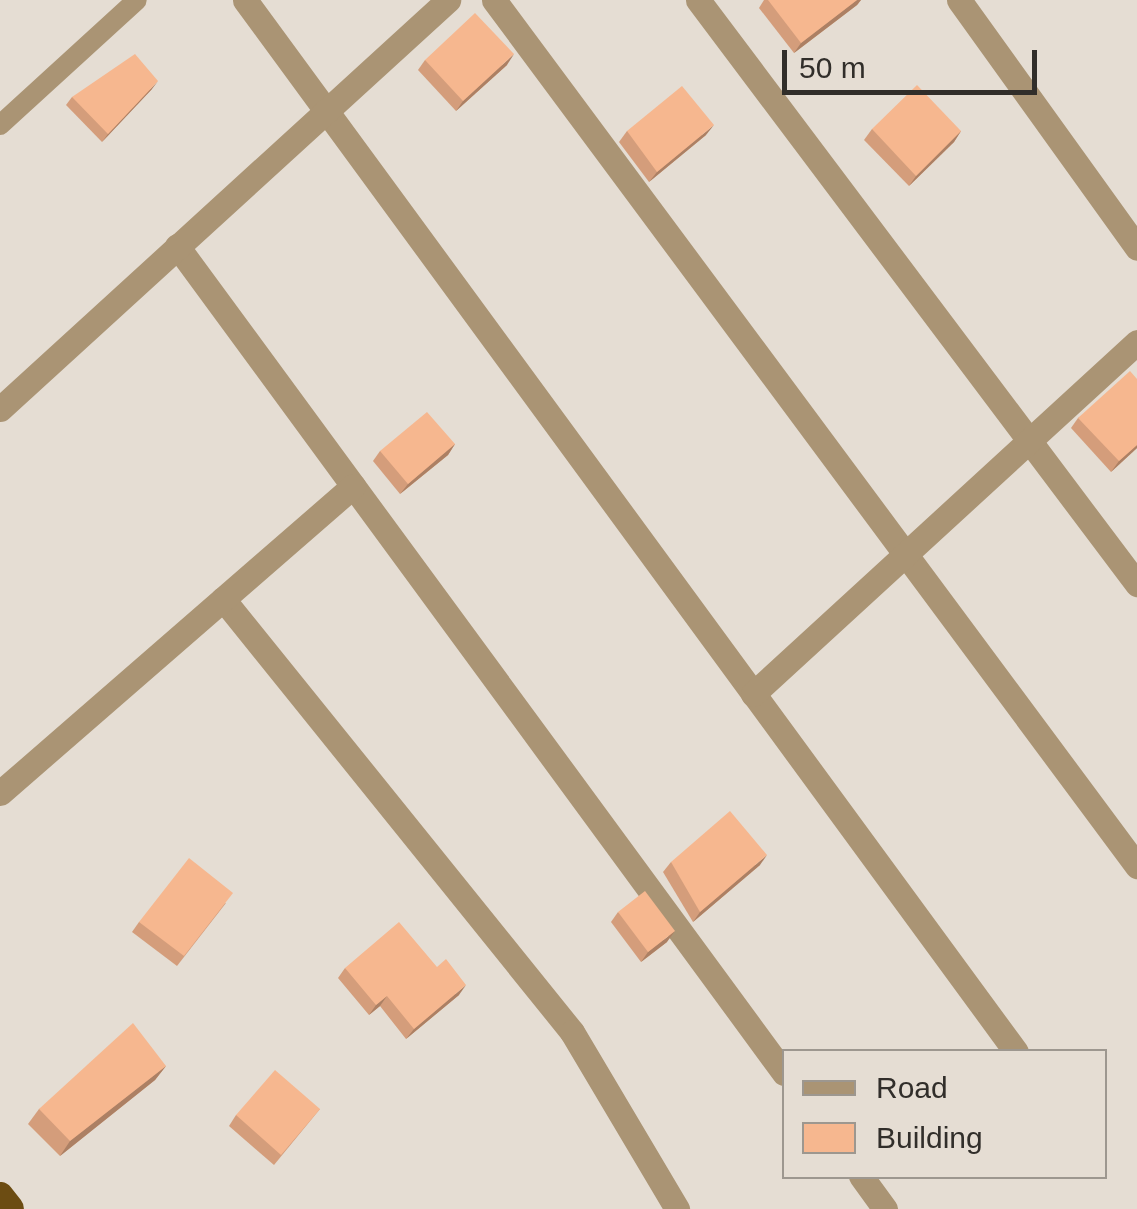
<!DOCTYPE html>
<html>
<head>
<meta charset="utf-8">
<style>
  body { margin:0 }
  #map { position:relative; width:1137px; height:1209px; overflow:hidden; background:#e5ddd3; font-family:Arial,sans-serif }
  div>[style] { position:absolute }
  .service>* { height:20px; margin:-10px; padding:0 10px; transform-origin:10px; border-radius:10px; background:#aa9474 }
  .minor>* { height:25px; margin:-12.5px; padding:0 12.5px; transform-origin:12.5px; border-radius:12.5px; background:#aa9474 }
  .trunk>* { height:28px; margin:-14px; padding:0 14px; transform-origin:14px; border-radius:14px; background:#6c4c12 }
  .wall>* { inset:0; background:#d49d7b }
  .shaded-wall>* { inset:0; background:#ac8064 }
  .building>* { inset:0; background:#f6b78f }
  span { translate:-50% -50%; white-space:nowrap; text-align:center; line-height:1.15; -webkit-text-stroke:8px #e5ddd3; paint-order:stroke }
  .legend { position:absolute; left:782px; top:1049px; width:325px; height:130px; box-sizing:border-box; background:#e5ddd3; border:2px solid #9d978f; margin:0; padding:12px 18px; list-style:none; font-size:30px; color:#312e2a }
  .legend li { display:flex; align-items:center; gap:20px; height:50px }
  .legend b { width:50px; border:2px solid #9d978f }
  .scale { position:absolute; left:782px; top:50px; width:255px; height:45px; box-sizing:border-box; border:5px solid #312e2a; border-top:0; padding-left:12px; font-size:30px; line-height:35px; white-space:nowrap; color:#312e2a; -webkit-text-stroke:8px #e5ddd3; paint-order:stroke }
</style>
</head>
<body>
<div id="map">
  <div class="service">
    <div style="left:0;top:125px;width:185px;rotate:-42.4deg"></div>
  </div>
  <div class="minor">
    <div style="left:245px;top:0;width:1304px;rotate:53.76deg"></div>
    <div style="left:494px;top:0;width:1079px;rotate:53.41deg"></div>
    <div style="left:698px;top:0;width:731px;rotate:53.07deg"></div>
    <div style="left:959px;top:0;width:305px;rotate:54.3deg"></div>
    <div style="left:177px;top:246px;width:1026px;rotate:53.72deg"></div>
    <div style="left:0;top:409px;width:607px;rotate:-42.39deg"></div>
    <div style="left:223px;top:599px;width:556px;rotate:51.13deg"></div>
    <div style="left:572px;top:1032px;width:206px;rotate:59.3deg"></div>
    <div style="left:753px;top:694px;width:521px;rotate:-42.51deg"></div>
    <div style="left:0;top:793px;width:468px;rotate:-41deg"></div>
    <div style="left:861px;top:1176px;width:41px;rotate:54deg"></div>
  </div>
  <div class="trunk">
    <div style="left:0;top:1196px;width:16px;rotate:52deg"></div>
  </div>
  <div class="wall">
    <div style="clip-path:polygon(764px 0,861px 0,857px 5px,794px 53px,759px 8px)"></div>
    <div style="clip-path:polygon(425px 60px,507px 65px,456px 111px,418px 70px)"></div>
    <div style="clip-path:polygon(152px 89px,102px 142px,66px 105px,72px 97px)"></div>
    <div style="clip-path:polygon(872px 129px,961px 131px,954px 142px,909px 186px,864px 140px)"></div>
    <div style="clip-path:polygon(627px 131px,706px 135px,649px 182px,619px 142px)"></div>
    <div style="clip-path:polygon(1137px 379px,1137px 448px,1111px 472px,1071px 428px,1078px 418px)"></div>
    <div style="clip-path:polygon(455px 444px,448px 455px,400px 494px,373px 461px,380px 451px)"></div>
    <div style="clip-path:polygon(671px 862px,760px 865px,693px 922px,663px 872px)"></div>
    <div style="clip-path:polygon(226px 903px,177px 966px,132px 932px,139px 922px)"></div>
    <div style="clip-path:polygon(618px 912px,667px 942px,641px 962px,611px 922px)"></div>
    <div style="clip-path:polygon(345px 968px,459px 995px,406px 1039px,380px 1006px,369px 1015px,338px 978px)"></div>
    <div style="clip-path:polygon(166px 1066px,155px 1080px,60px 1156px,28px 1124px,39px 1109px)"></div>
    <div style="clip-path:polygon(320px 1109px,274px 1165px,229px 1126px,236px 1115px)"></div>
  </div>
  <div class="shaded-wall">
    <div style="clip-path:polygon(857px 0,861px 0,857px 5px,794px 53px,801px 43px)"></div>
    <div style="clip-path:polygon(514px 54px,507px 65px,456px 111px,463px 101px)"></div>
    <div style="clip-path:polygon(158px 81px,152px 89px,102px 142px,108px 134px)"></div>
    <div style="clip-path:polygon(714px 125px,706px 135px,649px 182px,657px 172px)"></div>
    <div style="clip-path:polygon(961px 131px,954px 142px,909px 186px,916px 176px)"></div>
    <div style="clip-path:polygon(455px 444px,448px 455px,400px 494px,408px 484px)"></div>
    <div style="clip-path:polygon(1137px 445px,1137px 448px,1111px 472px,1119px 461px)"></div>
    <div style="clip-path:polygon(767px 855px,760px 865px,693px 922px,700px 912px)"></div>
    <div style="clip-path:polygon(675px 931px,667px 942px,641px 962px,648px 952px)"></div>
    <div style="clip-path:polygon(466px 985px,459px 995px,406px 1039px,414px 1029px)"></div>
    <div style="clip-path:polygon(387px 996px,380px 1006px,369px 1015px,376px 1005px)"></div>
    <div style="clip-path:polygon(166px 1066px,155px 1080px,60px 1156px,70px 1141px)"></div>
  </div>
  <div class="building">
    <div style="clip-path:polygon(768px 0,857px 0,801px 43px)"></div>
    <div style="clip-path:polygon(475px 13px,514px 54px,463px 101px,425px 60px)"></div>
    <div style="clip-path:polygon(135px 54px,158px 81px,108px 134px,72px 97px)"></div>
    <div style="clip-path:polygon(917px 85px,961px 131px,916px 176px,872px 129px)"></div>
    <div style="clip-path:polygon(682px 86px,714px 125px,657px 172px,627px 131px)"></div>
    <div style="clip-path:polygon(1130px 371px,1137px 379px,1137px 445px,1119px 461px,1078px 418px)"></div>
    <div style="clip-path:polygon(427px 412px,455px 444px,408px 484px,380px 451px)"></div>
    <div style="clip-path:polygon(730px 811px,767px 855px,700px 912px,671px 862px)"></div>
    <div style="clip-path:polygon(189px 858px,233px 893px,184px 956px,139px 922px)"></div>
    <div style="clip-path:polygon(645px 891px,675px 931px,648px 952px,618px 912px)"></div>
    <div style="clip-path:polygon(399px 922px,437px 967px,446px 959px,466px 985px,414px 1029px,387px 996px,376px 1005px,345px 968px)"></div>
    <div style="clip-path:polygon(133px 1023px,166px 1066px,70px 1141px,39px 1109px)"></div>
    <div style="clip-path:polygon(275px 1070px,320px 1109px,281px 1155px,236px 1115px)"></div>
  </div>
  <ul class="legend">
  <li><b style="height:12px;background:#aa9474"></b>Road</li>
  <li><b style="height:28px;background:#f6b78f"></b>Building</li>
  </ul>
  <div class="scale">50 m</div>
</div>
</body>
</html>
